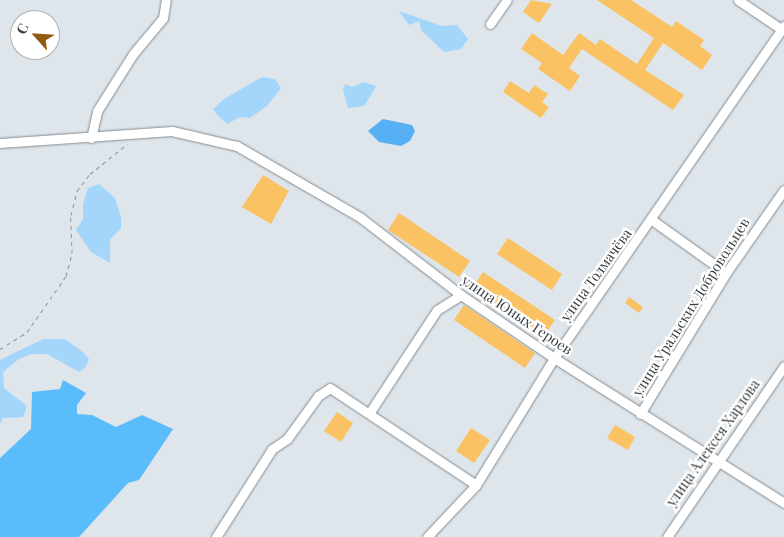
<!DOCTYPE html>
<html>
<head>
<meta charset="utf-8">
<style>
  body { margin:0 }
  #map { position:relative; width:784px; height:537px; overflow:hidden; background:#dee5eb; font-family:"Playfair Display",serif }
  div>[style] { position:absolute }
  .green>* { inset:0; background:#a4d6fb }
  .forest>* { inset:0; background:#5bbcfc }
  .water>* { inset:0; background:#56b0f3 }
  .building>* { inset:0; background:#fac262 }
  .path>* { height:1px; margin-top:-0.5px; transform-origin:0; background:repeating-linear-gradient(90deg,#8e9397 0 4px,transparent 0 8px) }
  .roads { filter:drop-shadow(0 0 1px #858c91) drop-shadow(0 0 1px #858c91) }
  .minor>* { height:9px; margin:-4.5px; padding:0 4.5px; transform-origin:4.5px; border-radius:4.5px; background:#fff }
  span { translate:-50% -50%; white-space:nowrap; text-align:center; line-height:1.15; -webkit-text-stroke:5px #fff; paint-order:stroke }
  .street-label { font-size:14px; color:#383b3d }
  .north { position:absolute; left:10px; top:10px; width:50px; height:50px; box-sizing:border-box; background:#fff; border:1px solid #afb1b1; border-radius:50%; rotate:296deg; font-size:14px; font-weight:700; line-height:20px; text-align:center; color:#383b3d }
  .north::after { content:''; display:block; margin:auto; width:18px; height:22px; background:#915a12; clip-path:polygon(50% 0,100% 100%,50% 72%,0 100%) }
</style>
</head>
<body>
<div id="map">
  <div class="green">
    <div style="clip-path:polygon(399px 11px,442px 26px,457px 25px,468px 39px,461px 49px,444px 52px,421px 30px,419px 21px,409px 25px)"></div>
    <div style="clip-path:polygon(262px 77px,275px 79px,281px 88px,267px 106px,250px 118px,240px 117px,227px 124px,218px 116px,213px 109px,224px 99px)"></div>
    <div style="clip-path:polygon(363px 82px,376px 86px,371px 95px,364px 106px,348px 108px,343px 90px,345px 84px,352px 87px)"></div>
    <div style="clip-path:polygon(99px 184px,115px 198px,121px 217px,121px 229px,110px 239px,110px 263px,91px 252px,76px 230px,83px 219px,83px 204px,88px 188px)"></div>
    <div style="clip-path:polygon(43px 339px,65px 339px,83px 352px,89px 359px,85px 368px,79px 372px,47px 354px,32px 354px,19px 359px,3px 372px,4px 388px,27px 406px,23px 417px,3px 418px,0 424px,0 360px)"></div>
  </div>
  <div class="forest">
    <div style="clip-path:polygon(63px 380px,86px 393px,77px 405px,77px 414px,92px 415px,116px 427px,142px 415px,173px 429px,139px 480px,128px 483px,79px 537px,0 537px,0 458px,31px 429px,32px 392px,60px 389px)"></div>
  </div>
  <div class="water">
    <div style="clip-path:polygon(383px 119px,412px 125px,415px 131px,410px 141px,401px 146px,379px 142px,368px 131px)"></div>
  </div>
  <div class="building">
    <div style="clip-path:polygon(531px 0,552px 4px,539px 23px,523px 12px)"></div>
    <div style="clip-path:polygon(597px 0,631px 0,672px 27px,676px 21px,704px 40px,700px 46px,712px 55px,702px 70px,663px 43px,645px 70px,684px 95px,673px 110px,582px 49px,569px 68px,580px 76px,570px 91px,538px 69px,542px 63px,521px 49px,532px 33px,563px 55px,579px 33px,596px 45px,600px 39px,637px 64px,654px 38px)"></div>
    <div style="clip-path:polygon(510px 81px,529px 93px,534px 85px,548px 94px,542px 102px,549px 107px,541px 118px,503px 92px)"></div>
    <div style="clip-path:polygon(263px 175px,289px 191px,271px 224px,242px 207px)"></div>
    <div style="clip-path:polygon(399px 213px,470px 261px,459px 277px,388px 230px)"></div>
    <div style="clip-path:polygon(508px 238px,562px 274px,552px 290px,497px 254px)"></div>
    <div style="clip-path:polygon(483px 272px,555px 320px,544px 336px,472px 288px)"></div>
    <div style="clip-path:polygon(629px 297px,643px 307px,639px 313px,625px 303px)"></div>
    <div style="clip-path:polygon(464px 305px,535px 353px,525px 368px,454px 320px)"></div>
    <div style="clip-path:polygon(337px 412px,353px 423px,341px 442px,324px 431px)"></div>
    <div style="clip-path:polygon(615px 425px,635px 437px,628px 450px,607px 438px)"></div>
    <div style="clip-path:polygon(471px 428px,490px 440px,474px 463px,456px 451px)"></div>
  </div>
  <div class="path">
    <div style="left:0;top:349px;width:32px;rotate:-32deg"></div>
    <div style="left:27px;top:332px;width:68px;rotate:-55.1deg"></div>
    <div style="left:66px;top:276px;width:24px;rotate:-75deg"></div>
    <div style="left:72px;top:253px;width:38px;rotate:-92deg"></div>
    <div style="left:71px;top:215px;width:25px;rotate:-76deg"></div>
    <div style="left:77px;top:191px;width:21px;rotate:-53deg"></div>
    <div style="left:90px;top:174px;width:48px;rotate:-39deg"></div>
  </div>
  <div class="roads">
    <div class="minor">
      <div style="left:738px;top:0;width:55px;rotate:34deg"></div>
      <div style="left:490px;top:24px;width:29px;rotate:-55deg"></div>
      <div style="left:91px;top:138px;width:28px;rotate:-77deg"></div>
      <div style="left:97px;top:111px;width:67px;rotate:-57.7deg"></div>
      <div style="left:133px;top:54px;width:47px;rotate:-50.2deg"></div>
      <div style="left:163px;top:18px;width:18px;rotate:-81deg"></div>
      <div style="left:0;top:143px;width:172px;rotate:-4deg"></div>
      <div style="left:172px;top:131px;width:67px;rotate:13deg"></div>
      <div style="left:237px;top:146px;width:143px;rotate:30.1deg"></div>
      <div style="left:361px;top:218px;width:126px;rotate:37.6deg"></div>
      <div style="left:461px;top:295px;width:112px;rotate:34.1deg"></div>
      <div style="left:554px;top:358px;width:272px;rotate:32.2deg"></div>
      <div style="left:652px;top:220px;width:91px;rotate:35.6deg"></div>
      <div style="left:370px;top:412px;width:122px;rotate:-56.7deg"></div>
      <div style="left:437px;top:310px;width:28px;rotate:-32deg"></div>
      <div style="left:640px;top:414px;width:165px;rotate:-58.6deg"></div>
      <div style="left:726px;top:273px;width:101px;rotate:-55.1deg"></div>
      <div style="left:216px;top:537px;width:104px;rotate:-57.5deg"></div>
      <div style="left:272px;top:449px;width:18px;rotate:-34deg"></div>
      <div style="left:287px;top:439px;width:53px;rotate:-54.2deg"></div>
      <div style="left:318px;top:396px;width:14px;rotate:-34deg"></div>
      <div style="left:330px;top:388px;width:175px;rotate:33.6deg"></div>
      <div style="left:427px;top:537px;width:71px;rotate:-46.7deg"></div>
      <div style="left:476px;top:485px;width:149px;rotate:-58.4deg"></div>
      <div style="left:554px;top:358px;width:404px;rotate:-55.3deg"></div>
      <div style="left:667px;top:537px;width:207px;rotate:-55.6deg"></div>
    </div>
  </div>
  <div class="street-label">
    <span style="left:596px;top:275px;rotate:-54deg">улица Толмачёва</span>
    <span style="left:691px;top:307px;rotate:-58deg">улица Уральских Добровольцев</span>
    <span style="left:517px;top:315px;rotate:34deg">улица Юных Героев</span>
    <span style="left:713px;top:443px;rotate:-55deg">улица Алексея Харлова</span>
  </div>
  <div class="north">С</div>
</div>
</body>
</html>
